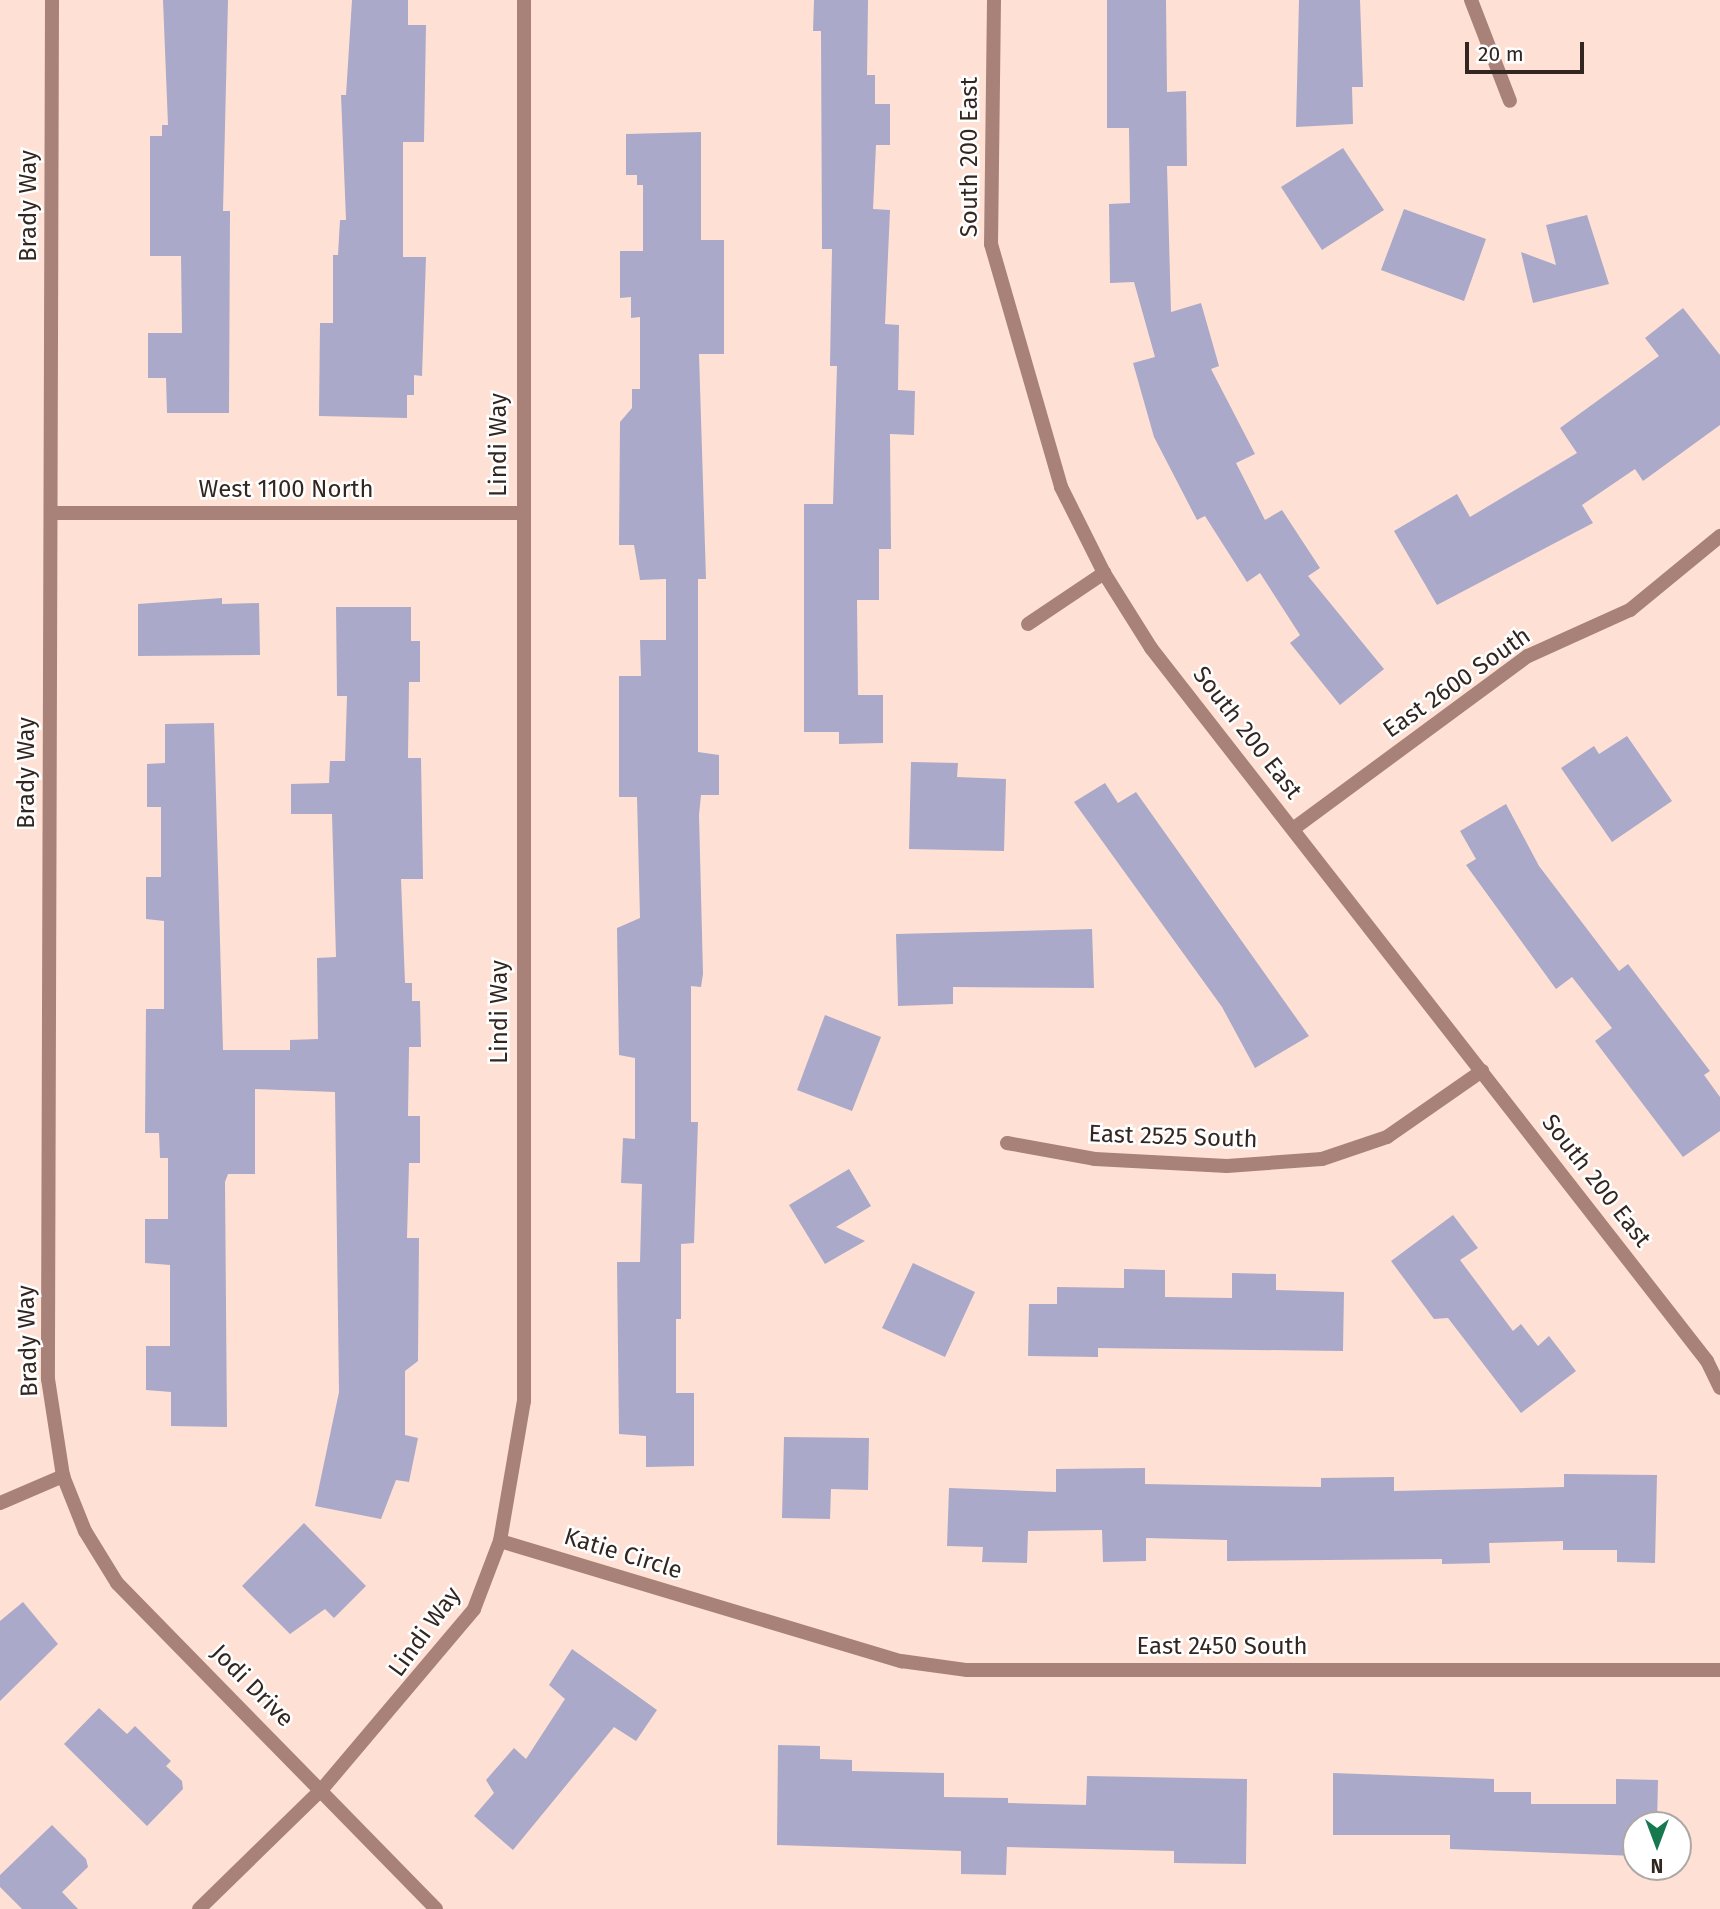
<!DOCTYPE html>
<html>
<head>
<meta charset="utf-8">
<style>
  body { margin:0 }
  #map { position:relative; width:1720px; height:1909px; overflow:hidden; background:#fee1d4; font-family:"Fira Sans",sans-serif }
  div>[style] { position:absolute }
  .building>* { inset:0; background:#aaa9c9 }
  .minor>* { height:14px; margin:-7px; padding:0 7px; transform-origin:7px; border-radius:7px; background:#a88278 }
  span { translate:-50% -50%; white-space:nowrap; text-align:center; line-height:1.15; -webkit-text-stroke:5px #fff; paint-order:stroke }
  .street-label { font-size:24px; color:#332620 }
  .north { position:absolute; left:1622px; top:1811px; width:70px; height:70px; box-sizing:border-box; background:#fff; border:2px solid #ada8a6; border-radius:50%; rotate:180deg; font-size:19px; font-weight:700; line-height:28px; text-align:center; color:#332620 }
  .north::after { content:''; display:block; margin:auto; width:24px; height:32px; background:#16784f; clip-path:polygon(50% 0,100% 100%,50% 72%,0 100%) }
  .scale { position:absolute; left:1465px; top:42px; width:119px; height:32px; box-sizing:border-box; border:4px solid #332620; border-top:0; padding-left:9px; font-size:21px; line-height:24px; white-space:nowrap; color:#332620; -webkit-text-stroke:5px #fff; paint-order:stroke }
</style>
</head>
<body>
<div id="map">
  <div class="building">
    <div style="clip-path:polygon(163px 0,228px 0,223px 211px,230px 211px,229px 413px,167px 413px,166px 378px,148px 378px,148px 333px,182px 333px,181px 256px,150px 256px,150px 136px,162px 136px,162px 125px,168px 125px)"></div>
    <div style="clip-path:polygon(352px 0,408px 0,408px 25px,426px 25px,424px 142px,403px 142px,403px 257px,426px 257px,422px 376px,414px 375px,414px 395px,407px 395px,407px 418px,319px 416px,320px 323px,333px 323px,333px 255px,338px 255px,340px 220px,346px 220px,341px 95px,346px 95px)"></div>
    <div style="clip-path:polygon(814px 0,868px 0,867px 75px,875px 75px,875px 104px,890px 104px,890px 145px,876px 145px,873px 209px,890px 210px,885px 324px,899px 325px,898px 390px,915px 391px,914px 435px,890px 434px,891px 549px,879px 549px,879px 600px,857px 600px,858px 695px,883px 695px,883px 743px,839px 744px,839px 732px,804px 732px,804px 504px,833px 504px,837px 366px,830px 366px,832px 249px,822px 249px,821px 31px,813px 31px)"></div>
    <div style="clip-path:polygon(1107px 0,1166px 0,1167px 92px,1186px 91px,1187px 166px,1167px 166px,1171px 312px,1201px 303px,1219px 366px,1211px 369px,1255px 454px,1236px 463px,1265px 520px,1282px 510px,1320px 568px,1308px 576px,1384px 669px,1340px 705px,1290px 643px,1300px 635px,1260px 573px,1247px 582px,1205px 516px,1197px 520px,1154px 437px,1133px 363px,1155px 357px,1134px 282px,1110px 283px,1109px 204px,1130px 203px,1129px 128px,1107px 128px)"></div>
    <div style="clip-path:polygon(1299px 0,1360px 0,1363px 87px,1352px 87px,1353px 124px,1296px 127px)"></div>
    <div style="clip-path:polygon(701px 132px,701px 240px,724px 240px,724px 354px,699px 354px,706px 579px,698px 579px,698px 752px,719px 755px,719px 795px,701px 795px,699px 815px,703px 974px,701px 987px,691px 986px,691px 1122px,698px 1122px,694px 1243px,681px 1244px,681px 1319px,676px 1319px,676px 1393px,694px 1393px,694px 1466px,646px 1467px,646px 1436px,619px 1434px,617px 1262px,640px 1262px,642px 1184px,621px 1183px,623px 1138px,635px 1139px,635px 1058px,619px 1055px,617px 928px,640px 918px,637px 797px,619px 797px,619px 676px,641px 676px,640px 640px,666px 640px,666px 579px,640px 580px,634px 545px,619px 545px,620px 422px,632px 408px,632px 389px,640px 389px,640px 317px,631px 318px,631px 297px,620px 298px,620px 251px,643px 251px,643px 185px,637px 185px,637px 175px,626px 175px,626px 134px)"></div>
    <div style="clip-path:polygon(1343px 148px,1384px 210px,1322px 250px,1281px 187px)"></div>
    <div style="clip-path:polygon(1404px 209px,1486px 239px,1464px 301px,1381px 270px)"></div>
    <div style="clip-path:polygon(1587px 215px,1609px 284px,1533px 303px,1521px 252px,1556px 265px,1546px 225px)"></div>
    <div style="clip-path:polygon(1683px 308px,1720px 355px,1720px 425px,1643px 481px,1635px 469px,1582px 505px,1593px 523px,1437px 605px,1394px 531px,1457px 494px,1470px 517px,1577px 453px,1560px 428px,1659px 356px,1645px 338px)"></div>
    <div style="clip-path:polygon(222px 598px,222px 604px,259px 603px,260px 655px,138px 656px,138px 604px)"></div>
    <div style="clip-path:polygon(336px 607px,411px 607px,411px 641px,420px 641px,420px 682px,409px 682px,408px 758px,421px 758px,423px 879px,401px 879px,405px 983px,412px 983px,412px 1001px,420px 1001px,421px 1047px,409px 1047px,408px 1116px,420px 1116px,420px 1163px,409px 1163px,407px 1238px,419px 1238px,418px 1361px,405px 1371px,405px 1435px,418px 1438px,409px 1482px,396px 1480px,381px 1519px,315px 1506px,339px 1392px,335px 1092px,255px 1089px,255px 1174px,228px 1174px,225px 1182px,227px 1427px,171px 1426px,171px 1392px,146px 1390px,146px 1346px,170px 1346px,170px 1265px,145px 1263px,145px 1219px,168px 1219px,168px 1158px,160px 1158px,159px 1133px,145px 1133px,146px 1009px,164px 1009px,164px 921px,146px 919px,146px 877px,161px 877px,161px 807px,147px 807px,147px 764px,165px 763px,165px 724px,214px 723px,223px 1050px,290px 1050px,290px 1040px,318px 1039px,317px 958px,336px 957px,332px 814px,291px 814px,291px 784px,329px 783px,330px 761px,345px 761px,347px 696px,337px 696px)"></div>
    <div style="clip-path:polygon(1627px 736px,1672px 801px,1612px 842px,1561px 768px,1594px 746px,1599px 754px)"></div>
    <div style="clip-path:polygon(911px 762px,958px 763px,957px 777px,1006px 779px,1004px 851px,909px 849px)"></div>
    <div style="clip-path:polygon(1105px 783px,1118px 803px,1136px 792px,1309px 1036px,1255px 1068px,1222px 1007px,1074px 802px)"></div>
    <div style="clip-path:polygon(1506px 804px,1539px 866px,1619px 971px,1628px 964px,1710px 1071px,1704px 1075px,1720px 1097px,1720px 1131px,1683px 1157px,1595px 1041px,1612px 1028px,1572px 977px,1556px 989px,1466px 865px,1476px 859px,1460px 831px)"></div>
    <div style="clip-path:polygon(1092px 929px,1094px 988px,953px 987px,953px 1004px,898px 1006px,896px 934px)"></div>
    <div style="clip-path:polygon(825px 1015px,881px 1037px,852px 1111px,797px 1090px)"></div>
    <div style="clip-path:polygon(849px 1169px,871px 1206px,836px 1227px,865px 1241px,825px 1264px,789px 1205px)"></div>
    <div style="clip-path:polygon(1453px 1215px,1478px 1248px,1460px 1260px,1513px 1331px,1521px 1324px,1538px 1346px,1549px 1336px,1576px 1371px,1521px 1413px,1448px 1318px,1434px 1319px,1391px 1261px)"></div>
    <div style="clip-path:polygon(913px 1263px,975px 1292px,945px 1357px,882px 1328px)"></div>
    <div style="clip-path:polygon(1124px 1269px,1165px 1270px,1165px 1297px,1232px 1298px,1232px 1273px,1276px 1274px,1276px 1290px,1344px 1292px,1343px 1351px,1098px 1348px,1098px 1357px,1028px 1356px,1029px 1304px,1057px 1304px,1057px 1287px,1124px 1288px)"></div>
    <div style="clip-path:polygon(784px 1437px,869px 1438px,868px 1490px,831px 1489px,830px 1519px,782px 1518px)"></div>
    <div style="clip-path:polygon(1145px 1468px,1145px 1484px,1321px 1487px,1321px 1478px,1394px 1477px,1394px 1491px,1564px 1487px,1564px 1474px,1657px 1475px,1655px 1563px,1617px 1562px,1617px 1550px,1563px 1550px,1563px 1541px,1489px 1543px,1490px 1563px,1442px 1564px,1442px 1559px,1227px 1561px,1227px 1540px,1146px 1538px,1146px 1561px,1103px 1562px,1102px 1530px,1028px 1531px,1027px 1563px,982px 1562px,983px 1547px,947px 1546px,949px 1488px,1056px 1492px,1056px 1469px)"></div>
    <div style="clip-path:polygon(304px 1523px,366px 1586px,334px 1618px,325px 1609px,290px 1634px,242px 1586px)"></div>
    <div style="clip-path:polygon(23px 1602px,58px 1644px,0 1701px,0 1621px)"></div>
    <div style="clip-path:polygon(572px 1649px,657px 1710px,636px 1741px,614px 1727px,513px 1850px,474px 1816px,494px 1793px,486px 1780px,514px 1748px,526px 1759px,565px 1699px,549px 1685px)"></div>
    <div style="clip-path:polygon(99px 1708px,127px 1734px,135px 1726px,171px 1761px,166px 1766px,182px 1781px,183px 1789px,147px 1826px,64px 1744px)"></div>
    <div style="clip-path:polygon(778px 1745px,820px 1746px,820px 1759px,852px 1760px,852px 1771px,944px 1773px,944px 1797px,1008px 1798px,1008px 1803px,1086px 1805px,1087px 1776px,1247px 1779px,1246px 1864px,1174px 1863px,1174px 1851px,1007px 1847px,1006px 1875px,961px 1874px,961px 1851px,777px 1845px)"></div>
    <div style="clip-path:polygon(1333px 1773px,1494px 1779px,1494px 1792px,1531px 1792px,1531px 1804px,1616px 1804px,1616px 1779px,1658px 1780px,1657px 1825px,1636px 1825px,1636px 1856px,1450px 1849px,1450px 1835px,1333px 1835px)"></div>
    <div style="clip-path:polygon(52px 1825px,86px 1859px,88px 1867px,62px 1892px,78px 1909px,22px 1909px,0 1887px,0 1875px)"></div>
  </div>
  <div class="minor">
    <div style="left:52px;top:0;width:1379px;rotate:90.17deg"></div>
    <div style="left:48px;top:1379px;width:98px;rotate:81.2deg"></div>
    <div style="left:63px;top:1476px;width:59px;rotate:68.2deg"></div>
    <div style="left:85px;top:1531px;width:61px;rotate:58.4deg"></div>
    <div style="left:117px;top:1583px;width:456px;rotate:45.6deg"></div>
    <div style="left:994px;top:0;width:244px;rotate:90.7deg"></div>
    <div style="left:991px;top:244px;width:253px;rotate:73.9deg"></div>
    <div style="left:1061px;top:487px;width:96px;rotate:63.4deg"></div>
    <div style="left:1104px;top:573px;width:89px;rotate:57.9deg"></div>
    <div style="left:1151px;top:648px;width:904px;rotate:52.05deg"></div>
    <div style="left:1707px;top:1361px;width:30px;rotate:64deg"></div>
    <div style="left:1471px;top:0;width:108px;rotate:68.9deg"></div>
    <div style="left:51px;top:513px;width:471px"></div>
    <div style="left:1028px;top:624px;width:92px;rotate:-33.9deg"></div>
    <div style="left:1293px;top:829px;width:292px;rotate:-36.4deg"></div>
    <div style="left:1528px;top:656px;width:112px;rotate:-24.3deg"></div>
    <div style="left:1630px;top:610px;width:117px;rotate:-39.4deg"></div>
    <div style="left:1007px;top:1143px;width:89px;rotate:10.3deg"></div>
    <div style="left:1095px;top:1159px;width:132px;rotate:3deg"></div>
    <div style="left:1227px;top:1166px;width:95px;rotate:-4.2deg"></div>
    <div style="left:1322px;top:1159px;width:69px;rotate:-18.7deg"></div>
    <div style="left:1387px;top:1137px;width:116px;rotate:-34.8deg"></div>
    <div style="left:0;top:1503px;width:69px;rotate:-23.2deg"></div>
    <div style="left:500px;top:1541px;width:419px;rotate:16.7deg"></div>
    <div style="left:901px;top:1661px;width:67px;rotate:7.8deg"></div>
    <div style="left:967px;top:1670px;width:753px"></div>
    <div style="left:199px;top:1909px;width:173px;rotate:-44.3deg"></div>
    <div style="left:323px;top:1788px;width:234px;rotate:-49.8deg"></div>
    <div style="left:474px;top:1609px;width:73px;rotate:-69.1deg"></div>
    <div style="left:500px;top:1541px;width:142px;rotate:-80.3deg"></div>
    <div style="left:524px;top:1401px;width:1401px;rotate:-90deg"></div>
  </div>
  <div class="street-label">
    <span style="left:970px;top:157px;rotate:-90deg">South 200 East</span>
    <span style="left:29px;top:206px;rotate:-90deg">Brady Way</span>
    <span style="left:499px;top:445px;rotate:-90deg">Lindi Way</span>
    <span style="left:286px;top:490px">West 1100 North</span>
    <span style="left:1457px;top:683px;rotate:-35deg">East 2600 South</span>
    <span style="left:1247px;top:733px;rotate:52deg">South 200 East</span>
    <span style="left:27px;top:773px;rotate:-90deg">Brady Way</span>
    <span style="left:500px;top:1012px;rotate:-90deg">Lindi Way</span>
    <span style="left:1173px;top:1137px;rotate:2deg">East 2525 South</span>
    <span style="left:1596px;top:1181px;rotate:52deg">South 200 East</span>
    <span style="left:28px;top:1341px;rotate:-92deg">Brady Way</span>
    <span style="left:623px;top:1554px;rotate:17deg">Katie Circle</span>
    <span style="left:425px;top:1632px;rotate:-54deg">Lindi Way</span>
    <span style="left:1222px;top:1647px">East 2450 South</span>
    <span style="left:252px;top:1686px;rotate:45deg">Jodi Drive</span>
  </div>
  <div class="north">N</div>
  <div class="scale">20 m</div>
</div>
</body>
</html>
